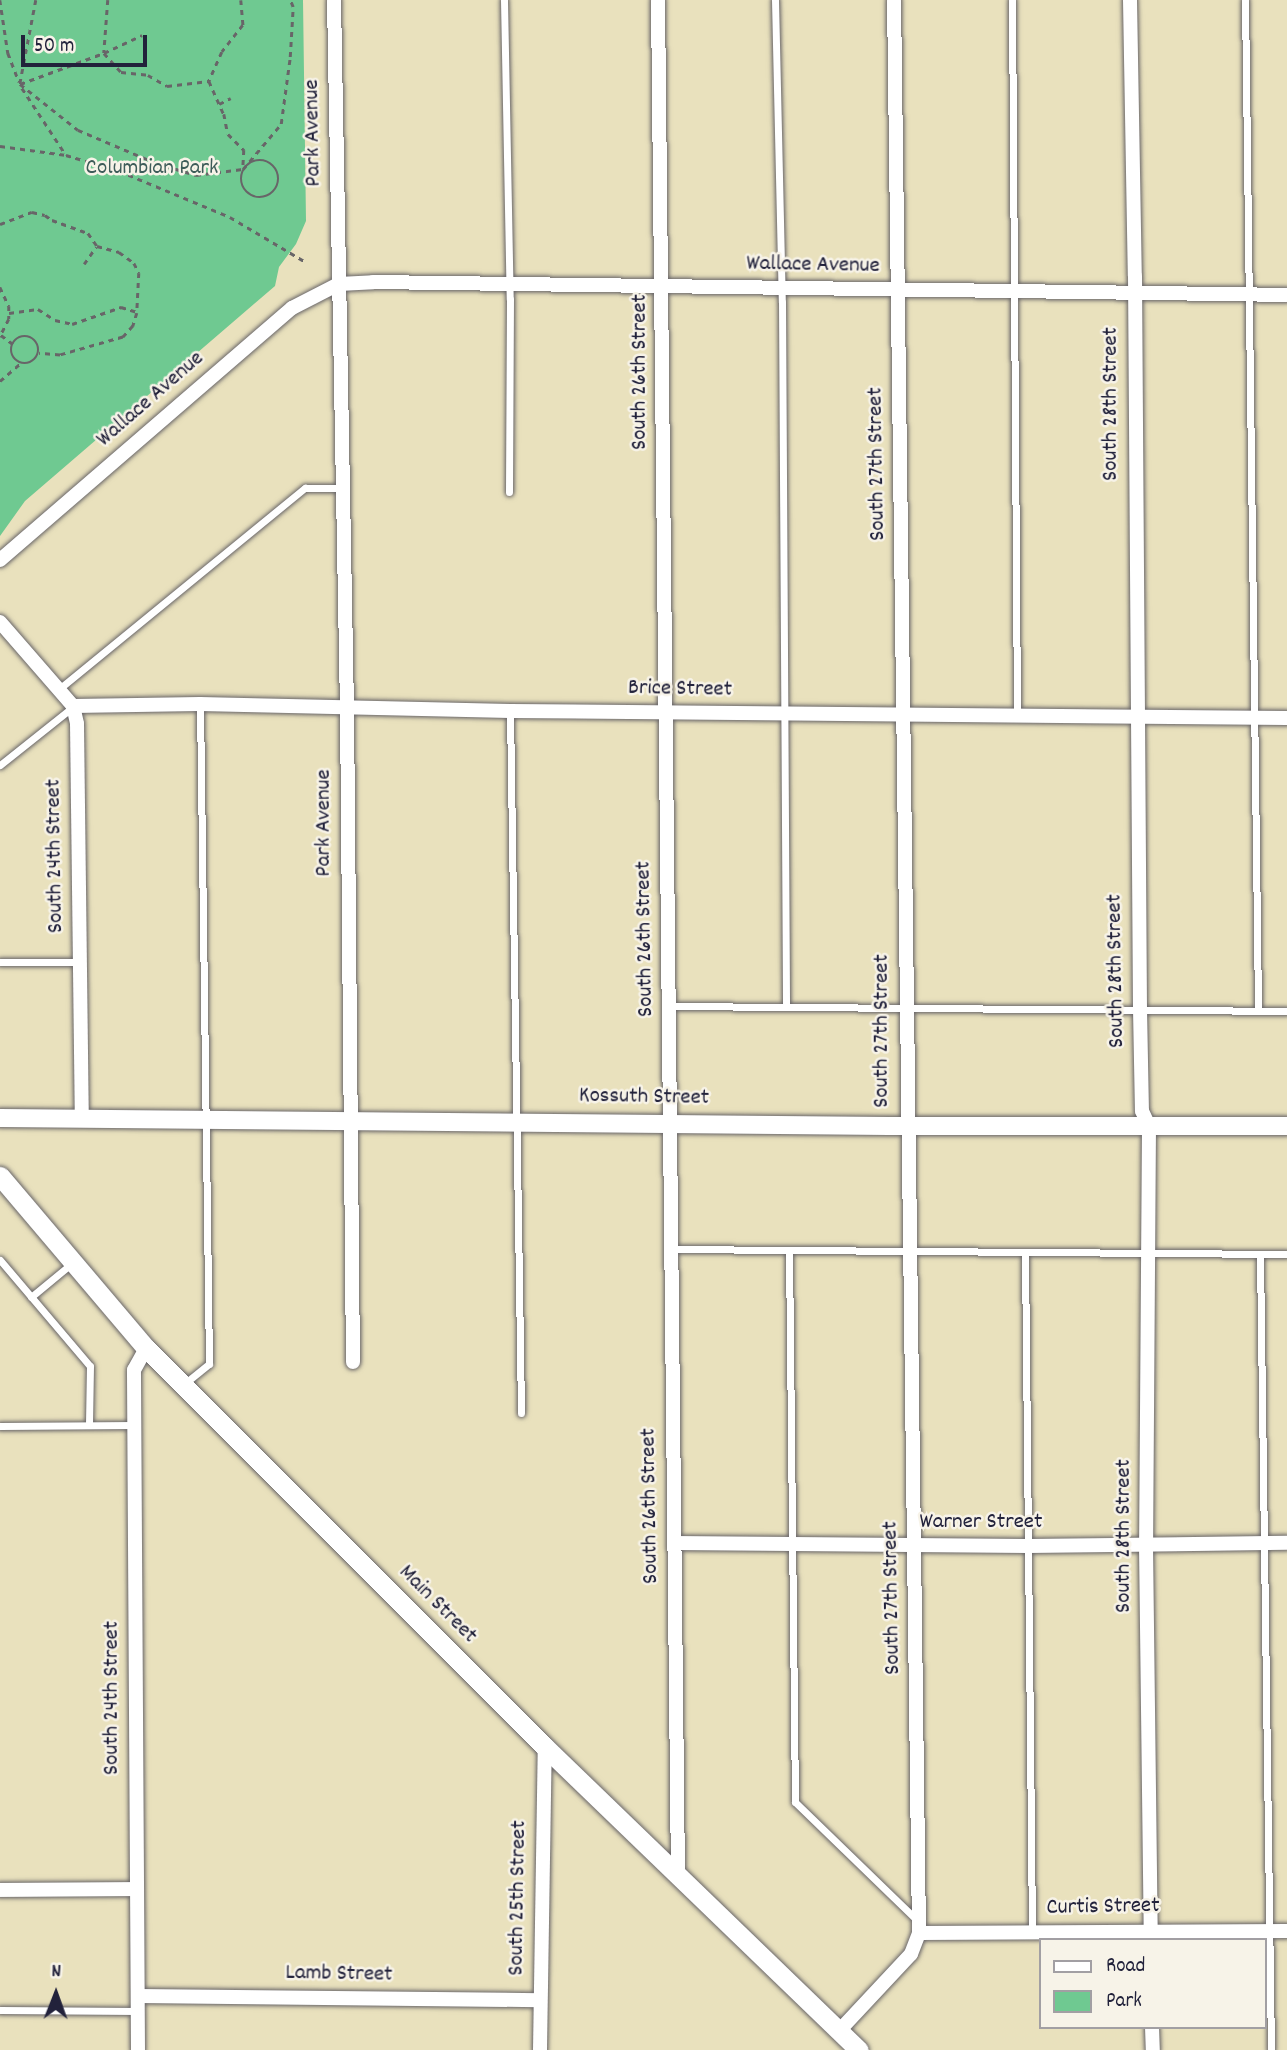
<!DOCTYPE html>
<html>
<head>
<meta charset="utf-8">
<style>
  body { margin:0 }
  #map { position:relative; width:1287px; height:2050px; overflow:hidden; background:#e9e1bd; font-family:Dekko,sans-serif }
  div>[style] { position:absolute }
  .green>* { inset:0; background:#6fc991 }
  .path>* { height:2.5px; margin-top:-1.25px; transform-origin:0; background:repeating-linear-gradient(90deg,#686568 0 5px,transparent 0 10px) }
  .path>.ring { margin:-1.25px; padding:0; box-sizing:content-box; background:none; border:2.5px solid #686568; border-radius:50% }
  .roads { filter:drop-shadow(0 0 2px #686568) drop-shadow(0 0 2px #686568) }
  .service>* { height:7px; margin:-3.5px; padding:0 3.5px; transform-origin:3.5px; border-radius:3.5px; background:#fff }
  .minor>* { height:14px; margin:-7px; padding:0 7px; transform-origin:7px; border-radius:7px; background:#fff }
  .tertiary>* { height:18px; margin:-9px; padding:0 9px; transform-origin:9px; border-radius:9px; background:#fff }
  .secondary>* { height:19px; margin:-9.5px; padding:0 9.5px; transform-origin:9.5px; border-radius:9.5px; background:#fff }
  span { translate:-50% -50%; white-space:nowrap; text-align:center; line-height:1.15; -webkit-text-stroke:5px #f7f3e8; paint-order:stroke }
  .street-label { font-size:23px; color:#22223b }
  .park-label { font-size:23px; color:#3d5c59 }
  .legend { position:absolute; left:1039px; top:1938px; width:228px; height:91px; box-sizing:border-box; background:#f7f3e8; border:2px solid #a29fa3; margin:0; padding:9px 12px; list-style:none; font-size:21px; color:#22223b }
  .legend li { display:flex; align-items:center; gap:14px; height:35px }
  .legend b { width:35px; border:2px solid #a29fa3 }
  .north { position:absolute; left:21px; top:1959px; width:70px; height:70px; -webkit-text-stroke:5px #f7f3e8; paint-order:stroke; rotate:1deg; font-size:19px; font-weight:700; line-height:28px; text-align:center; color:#22223b }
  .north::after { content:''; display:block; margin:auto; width:24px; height:32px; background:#22223b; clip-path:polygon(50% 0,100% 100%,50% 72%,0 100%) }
  .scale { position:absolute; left:21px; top:35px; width:126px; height:32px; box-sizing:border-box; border:4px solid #22223b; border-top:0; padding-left:9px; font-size:21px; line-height:24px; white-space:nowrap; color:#22223b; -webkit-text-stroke:5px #f7f3e8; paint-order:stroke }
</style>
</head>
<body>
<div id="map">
  <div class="green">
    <div style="clip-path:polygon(0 0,303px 0,306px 221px,296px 244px,279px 267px,275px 286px,25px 501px,0 536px)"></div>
  </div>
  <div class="path">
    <div style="left:0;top:0;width:54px;rotate:81.4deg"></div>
    <div style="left:8px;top:53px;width:31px;rotate:69deg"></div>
    <div style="left:36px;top:0;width:86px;rotate:100.8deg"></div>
    <div style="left:20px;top:84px;width:74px;rotate:38.4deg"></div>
    <div style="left:78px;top:130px;width:85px;rotate:22.9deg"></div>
    <div style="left:156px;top:163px;width:42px;rotate:16.7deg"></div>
    <div style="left:196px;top:175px;width:47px;rotate:-7.3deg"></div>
    <div style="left:243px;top:169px;width:59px;rotate:-49.8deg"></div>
    <div style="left:281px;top:124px;width:68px;rotate:-82.3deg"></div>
    <div style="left:290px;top:57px;width:50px;rotate:-86.6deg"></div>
    <div style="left:293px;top:7px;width:8px;rotate:-113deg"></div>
    <div style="left:108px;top:0;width:53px;rotate:94.3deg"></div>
    <div style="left:104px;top:53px;width:42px;rotate:-25.3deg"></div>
    <div style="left:241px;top:0;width:25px;rotate:85deg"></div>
    <div style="left:243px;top:25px;width:34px;rotate:128deg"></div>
    <div style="left:222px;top:52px;width:32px;rotate:114deg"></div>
    <div style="left:209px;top:81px;width:36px;rotate:66deg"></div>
    <div style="left:224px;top:114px;width:20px;rotate:79deg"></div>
    <div style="left:228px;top:134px;width:23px;rotate:45deg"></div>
    <div style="left:244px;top:150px;width:19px;rotate:93deg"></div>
    <div style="left:20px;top:84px;width:90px;rotate:-20.3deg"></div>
    <div style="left:104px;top:53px;width:25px;rotate:48deg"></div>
    <div style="left:121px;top:72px;width:27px;rotate:6deg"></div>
    <div style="left:148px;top:75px;width:22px;rotate:30deg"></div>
    <div style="left:167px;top:86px;width:42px;rotate:-6.8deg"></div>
    <div style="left:22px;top:88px;width:80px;rotate:56.7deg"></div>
    <div style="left:219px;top:104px;width:13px;rotate:-27deg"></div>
    <div style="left:0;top:146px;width:67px;rotate:7.8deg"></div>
    <div style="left:66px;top:155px;width:55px;rotate:16.8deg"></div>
    <div style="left:119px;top:171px;width:120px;rotate:22.5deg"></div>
    <div style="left:230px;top:217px;width:86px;rotate:30.7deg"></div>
    <div class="ring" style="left:241px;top:160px;width:35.5px;height:35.5px"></div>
    <div style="left:0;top:224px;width:34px;rotate:-21deg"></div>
    <div style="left:32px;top:212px;width:13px;rotate:13deg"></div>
    <div style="left:45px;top:215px;width:9px;rotate:36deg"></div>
    <div style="left:52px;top:220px;width:38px;rotate:20deg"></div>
    <div style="left:88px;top:233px;width:16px;rotate:55deg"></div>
    <div style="left:97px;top:246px;width:23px;rotate:15deg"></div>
    <div style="left:119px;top:252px;width:19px;rotate:36deg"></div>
    <div style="left:134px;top:263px;width:11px;rotate:63deg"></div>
    <div style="left:139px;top:273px;width:40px;rotate:92.9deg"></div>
    <div style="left:137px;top:313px;width:14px;rotate:107deg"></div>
    <div style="left:133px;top:326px;width:15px;rotate:132deg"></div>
    <div style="left:123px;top:337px;width:66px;rotate:164.1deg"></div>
    <div style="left:60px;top:355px;width:21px;rotate:-175deg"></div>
    <div style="left:84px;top:264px;width:21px;rotate:-55deg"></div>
    <div style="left:0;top:287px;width:21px;rotate:65deg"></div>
    <div style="left:9px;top:306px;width:13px;rotate:90deg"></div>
    <div style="left:9px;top:319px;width:20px;rotate:117deg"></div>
    <div style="left:9px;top:313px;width:29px;rotate:-8deg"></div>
    <div style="left:38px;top:309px;width:20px;rotate:33deg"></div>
    <div style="left:55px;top:320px;width:17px;rotate:13deg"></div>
    <div style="left:72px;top:324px;width:52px;rotate:-19.1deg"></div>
    <div style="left:121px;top:307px;width:17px;rotate:17deg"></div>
    <div style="left:1px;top:335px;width:15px;rotate:37deg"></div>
    <div class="ring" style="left:11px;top:336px;width:25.5px;height:25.5px"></div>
    <div style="left:0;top:381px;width:28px;rotate:-41deg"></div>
  </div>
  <div class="roads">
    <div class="service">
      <div style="left:504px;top:0;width:299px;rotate:88.9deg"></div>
      <div style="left:510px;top:299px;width:193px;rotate:90.3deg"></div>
      <div style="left:775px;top:0;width:302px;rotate:88.7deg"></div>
      <div style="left:782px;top:302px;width:705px;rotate:89.67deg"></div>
      <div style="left:1012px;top:0;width:716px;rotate:89.6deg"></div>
      <div style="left:1245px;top:0;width:1011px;rotate:89.26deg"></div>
      <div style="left:59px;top:689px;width:318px;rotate:-39.3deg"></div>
      <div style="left:305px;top:488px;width:37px"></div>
      <div style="left:510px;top:711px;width:702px;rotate:89.1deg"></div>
      <div style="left:0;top:765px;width:93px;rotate:-38.5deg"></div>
      <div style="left:0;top:962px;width:80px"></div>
      <div style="left:670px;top:1006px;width:617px;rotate:0.46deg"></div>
      <div style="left:672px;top:1249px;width:615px;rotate:0.47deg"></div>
      <div style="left:789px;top:1250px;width:552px;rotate:89.38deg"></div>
      <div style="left:795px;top:1802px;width:171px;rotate:44.1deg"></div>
      <div style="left:1025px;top:1253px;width:679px;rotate:89.41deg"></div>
      <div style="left:1260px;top:1255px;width:795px;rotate:89.21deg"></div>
      <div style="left:0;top:1260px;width:139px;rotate:49.7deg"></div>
      <div style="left:90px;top:1366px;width:59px;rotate:91deg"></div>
      <div style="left:31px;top:1297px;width:52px;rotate:-39.5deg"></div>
      <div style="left:184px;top:1384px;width:32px;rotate:-39deg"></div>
      <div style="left:209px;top:1364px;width:660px;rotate:-90.78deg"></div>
      <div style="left:0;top:1426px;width:134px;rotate:-0.4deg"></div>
      <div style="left:0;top:2010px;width:138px;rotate:0.4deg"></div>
    </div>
    <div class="minor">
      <div style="left:334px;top:0;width:707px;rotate:88.95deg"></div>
      <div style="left:347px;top:707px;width:655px;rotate:89.48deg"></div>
      <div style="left:658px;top:0;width:1877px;rotate:89.39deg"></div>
      <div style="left:1130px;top:0;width:276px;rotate:89deg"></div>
      <div style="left:1135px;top:276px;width:733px;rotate:89.61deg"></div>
      <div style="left:1140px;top:1009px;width:102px;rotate:88.9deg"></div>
      <div style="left:1142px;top:1111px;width:17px;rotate:65deg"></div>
      <div style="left:1149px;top:1126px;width:419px;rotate:90.4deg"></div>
      <div style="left:1146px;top:1545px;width:395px;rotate:89.3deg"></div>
      <div style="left:0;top:560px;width:386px;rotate:-40.8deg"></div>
      <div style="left:292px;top:308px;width:53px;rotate:-27.1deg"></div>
      <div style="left:339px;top:284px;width:34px;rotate:-3deg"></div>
      <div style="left:373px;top:282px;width:914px;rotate:0.81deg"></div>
      <div style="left:0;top:622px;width:111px;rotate:49deg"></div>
      <div style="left:73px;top:706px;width:18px;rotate:77deg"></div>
      <div style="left:77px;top:724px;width:394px;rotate:89.3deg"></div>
      <div style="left:73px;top:706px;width:127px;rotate:-0.9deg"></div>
      <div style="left:200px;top:704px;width:310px;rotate:1.3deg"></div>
      <div style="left:510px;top:711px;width:777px;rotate:0.52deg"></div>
      <div style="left:674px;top:1543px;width:354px;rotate:0.5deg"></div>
      <div style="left:1028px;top:1546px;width:259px;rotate:-0.7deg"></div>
      <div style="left:0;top:1890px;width:137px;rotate:-0.4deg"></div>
      <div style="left:919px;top:1933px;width:368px;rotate:-0.3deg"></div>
      <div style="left:138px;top:1996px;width:402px;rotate:0.6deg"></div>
      <div style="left:1152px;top:2027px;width:23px;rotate:88deg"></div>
      <div style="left:839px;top:2031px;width:105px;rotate:-46.9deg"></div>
      <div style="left:911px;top:1954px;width:22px;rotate:-69deg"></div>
      <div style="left:919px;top:1933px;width:1933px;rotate:-90.74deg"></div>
      <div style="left:138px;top:2050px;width:680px;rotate:-90.34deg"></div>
      <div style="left:134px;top:1370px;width:25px;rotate:-61deg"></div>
      <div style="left:540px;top:2050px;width:303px;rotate:-89.1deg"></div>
    </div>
    <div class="tertiary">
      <div style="left:0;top:1118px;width:889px;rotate:0.52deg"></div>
      <div style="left:889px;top:1126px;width:398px"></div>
    </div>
    <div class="secondary">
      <div style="left:0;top:1176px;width:226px;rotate:49.7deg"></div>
      <div style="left:146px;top:1348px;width:564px;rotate:45deg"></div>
      <div style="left:545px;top:1747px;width:436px;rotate:44deg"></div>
    </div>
  </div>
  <div class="street-label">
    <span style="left:314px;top:133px;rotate:-91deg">Park Avenue</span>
    <span style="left:813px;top:266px;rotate:1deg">Wallace Avenue</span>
    <span style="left:641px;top:372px;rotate:-90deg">South 26th Street</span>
    <span style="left:151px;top:400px;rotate:-41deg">Wallace Avenue</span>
    <span style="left:1112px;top:404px;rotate:-90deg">South 28th Street</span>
    <span style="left:878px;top:464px;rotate:-91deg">South 27th Street</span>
    <span style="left:680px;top:690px;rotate:1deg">Brice Street</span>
    <span style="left:325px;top:823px;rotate:-90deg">Park Avenue</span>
    <span style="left:56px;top:856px;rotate:-91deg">South 24th Street</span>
    <span style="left:646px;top:939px;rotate:-91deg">South 26th Street</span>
    <span style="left:1117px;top:971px;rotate:-91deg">South 28th Street</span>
    <span style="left:883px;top:1031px;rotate:-90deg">South 27th Street</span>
    <span style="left:644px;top:1098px;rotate:1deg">Kossuth Street</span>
    <span style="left:651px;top:1506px;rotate:-91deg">South 26th Street</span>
    <span style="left:981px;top:1523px">Warner Street</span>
    <span style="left:1125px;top:1536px;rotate:-90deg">South 28th Street</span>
    <span style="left:893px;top:1598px;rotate:-91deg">South 27th Street</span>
    <span style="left:437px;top:1605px;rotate:45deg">Main Street</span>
    <span style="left:113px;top:1698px;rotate:-90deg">South 24th Street</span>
    <span style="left:519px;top:1898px;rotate:-89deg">South 25th Street</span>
    <span style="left:1103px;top:1908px;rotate:-1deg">Curtis Street</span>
    <span style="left:339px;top:1975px;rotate:1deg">Lamb Street</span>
  </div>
  <div class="park-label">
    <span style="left:152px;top:169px">Columbian Park</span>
  </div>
  <ul class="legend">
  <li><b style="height:9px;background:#fff"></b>Road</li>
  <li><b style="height:19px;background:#6fc991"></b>Park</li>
  </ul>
  <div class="north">N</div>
  <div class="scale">50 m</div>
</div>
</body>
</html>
